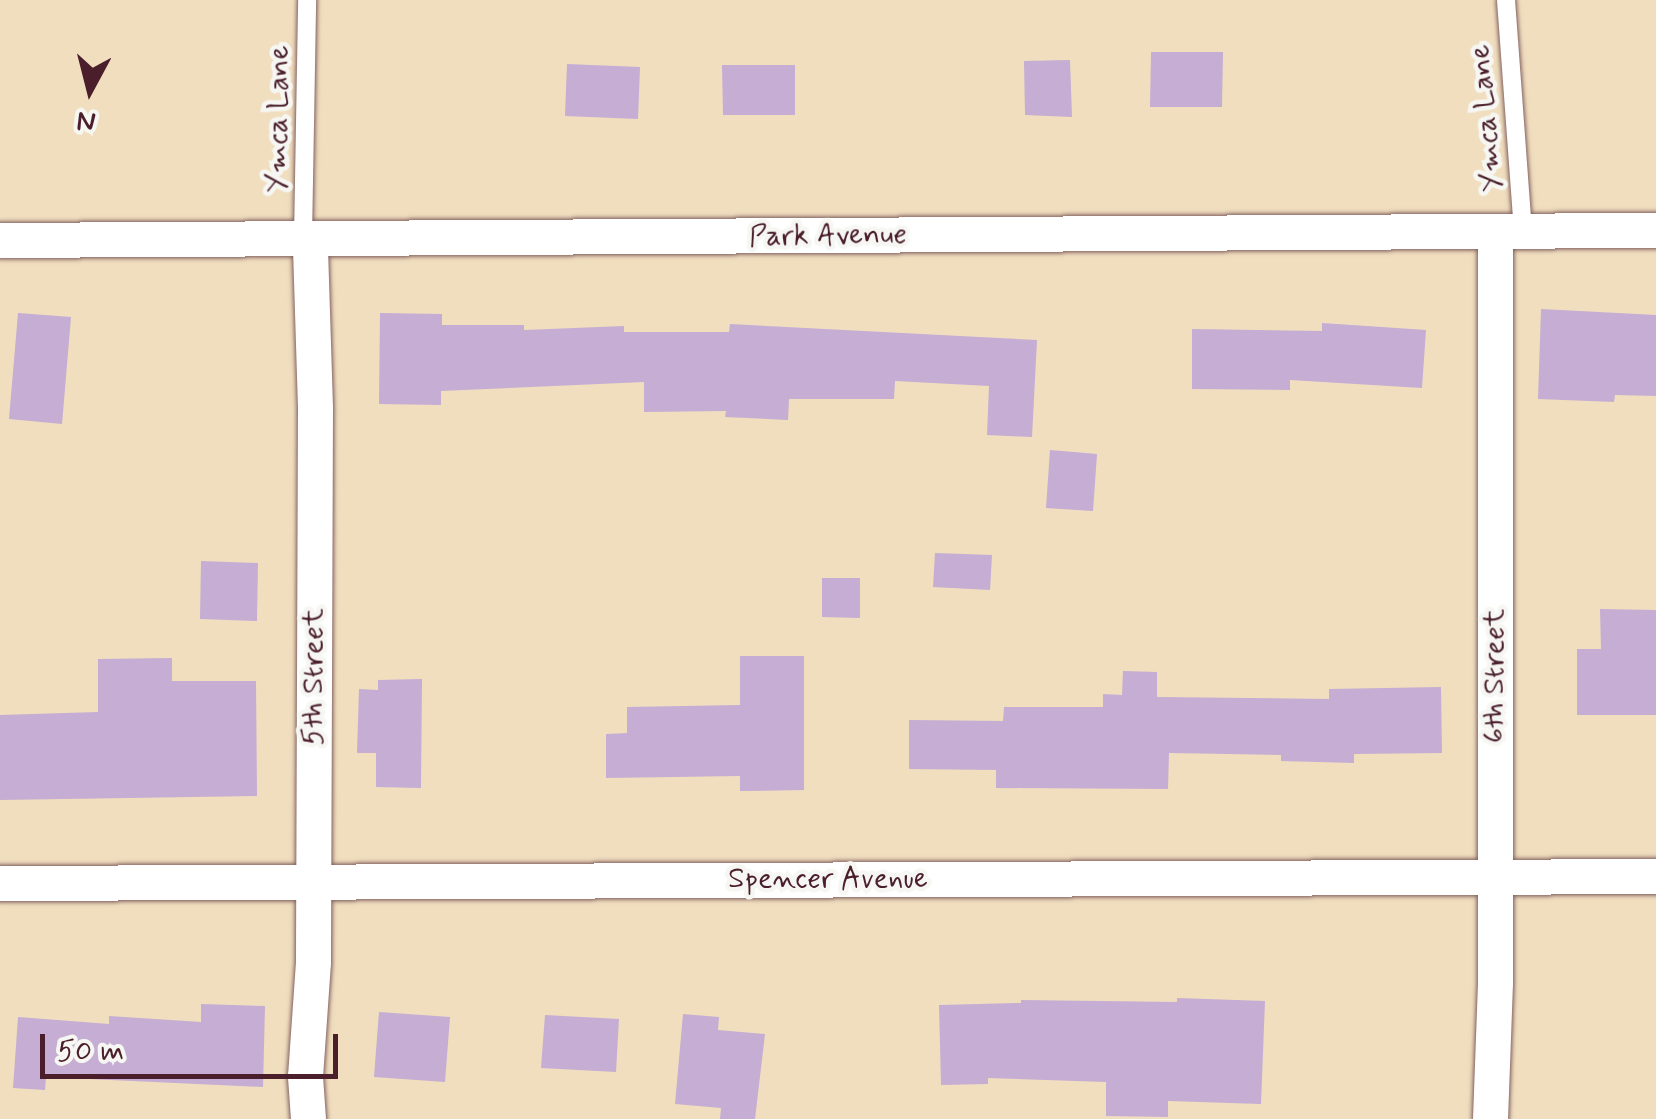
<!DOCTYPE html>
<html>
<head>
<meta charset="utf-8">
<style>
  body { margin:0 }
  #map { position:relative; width:1656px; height:1119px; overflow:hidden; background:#f0debf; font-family:Mynerve,sans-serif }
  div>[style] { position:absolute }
  .building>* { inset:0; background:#c5add4 }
  .roads { filter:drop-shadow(0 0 2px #84625f) drop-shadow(0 0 2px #84625f) }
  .lane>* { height:18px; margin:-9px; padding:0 9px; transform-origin:9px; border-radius:9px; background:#fff }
  .street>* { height:35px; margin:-17.5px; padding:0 17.5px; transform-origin:17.5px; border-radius:17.5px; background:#fff }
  span { translate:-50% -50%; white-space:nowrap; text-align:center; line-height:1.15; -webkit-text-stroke:9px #f6f6f2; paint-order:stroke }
  .street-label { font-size:30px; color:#4a1f2b }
  .north { position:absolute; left:40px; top:40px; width:100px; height:100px; -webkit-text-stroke:8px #f6f6f2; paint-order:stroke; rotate:187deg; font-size:28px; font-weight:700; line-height:40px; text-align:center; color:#4a1f2b }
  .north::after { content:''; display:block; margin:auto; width:35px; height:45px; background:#4a1f2b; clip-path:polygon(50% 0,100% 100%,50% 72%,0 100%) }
  .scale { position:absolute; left:40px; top:1034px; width:298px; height:45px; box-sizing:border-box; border:5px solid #4a1f2b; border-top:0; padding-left:12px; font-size:30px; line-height:35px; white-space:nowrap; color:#4a1f2b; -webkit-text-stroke:8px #f6f6f2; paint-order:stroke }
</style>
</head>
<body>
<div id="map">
  <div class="building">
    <div style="clip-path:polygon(1151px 52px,1223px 52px,1222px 107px,1150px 107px)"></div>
    <div style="clip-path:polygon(1070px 60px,1072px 117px,1025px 115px,1024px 61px)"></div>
    <div style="clip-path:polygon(567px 64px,640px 67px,638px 119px,565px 116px)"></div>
    <div style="clip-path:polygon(722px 65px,795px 65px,795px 115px,723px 115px)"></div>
    <div style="clip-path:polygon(1541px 309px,1656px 315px,1656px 396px,1615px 395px,1614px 402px,1538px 399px)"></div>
    <div style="clip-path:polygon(18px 313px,71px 317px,62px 424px,9px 419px)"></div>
    <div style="clip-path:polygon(380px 313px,442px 314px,442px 325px,524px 325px,524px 330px,624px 326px,624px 332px,729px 332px,730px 324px,1037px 340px,1032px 437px,987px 435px,989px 386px,895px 381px,894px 399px,789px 399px,788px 420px,725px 417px,726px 411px,644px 412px,644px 382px,441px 391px,441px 405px,379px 404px)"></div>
    <div style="clip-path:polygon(1322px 323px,1426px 330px,1422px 388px,1290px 380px,1290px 390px,1192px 389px,1192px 329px,1322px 331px)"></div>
    <div style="clip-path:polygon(1050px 450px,1097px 454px,1093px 511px,1046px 508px)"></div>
    <div style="clip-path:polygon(935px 553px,992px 555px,990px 590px,933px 587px)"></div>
    <div style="clip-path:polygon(201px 561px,258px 563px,257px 621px,200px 619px)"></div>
    <div style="clip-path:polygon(822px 578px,860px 578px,860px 618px,822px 617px)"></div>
    <div style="clip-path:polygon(1600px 609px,1656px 610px,1656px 715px,1577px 715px,1577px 649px,1601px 649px)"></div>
    <div style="clip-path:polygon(740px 656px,804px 656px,804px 790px,740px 791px,740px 776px,606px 778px,606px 734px,627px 733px,627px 707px,740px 705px)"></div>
    <div style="clip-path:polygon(172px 658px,172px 681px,256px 681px,257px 796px,0 800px,0 715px,98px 712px,98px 659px)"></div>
    <div style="clip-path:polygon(1123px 671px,1157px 672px,1157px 697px,1329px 699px,1329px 689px,1441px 687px,1442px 753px,1354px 754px,1354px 763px,1281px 761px,1281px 755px,1169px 753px,1168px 789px,996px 788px,996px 770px,909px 769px,909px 720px,1003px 721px,1004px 707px,1103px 707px,1103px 694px,1122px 695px)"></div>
    <div style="clip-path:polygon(422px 679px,421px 788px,376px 787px,376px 753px,357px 753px,359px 689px,378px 690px,378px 680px)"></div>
    <div style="clip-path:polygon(1177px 998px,1265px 1001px,1261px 1104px,1168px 1101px,1168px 1117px,1106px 1116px,1106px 1082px,988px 1078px,988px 1084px,941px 1085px,939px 1005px,1021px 1003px,1021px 1000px,1177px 1002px)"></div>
    <div style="clip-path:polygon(201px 1004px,265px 1006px,263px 1087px,46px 1077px,45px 1090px,13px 1088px,18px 1017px,109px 1024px,109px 1016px,201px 1022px)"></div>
    <div style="clip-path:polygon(379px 1012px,450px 1017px,445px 1082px,374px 1077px)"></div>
    <div style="clip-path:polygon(683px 1014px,719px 1017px,718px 1030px,765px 1034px,755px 1119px,720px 1119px,721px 1108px,675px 1104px)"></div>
    <div style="clip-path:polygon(545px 1015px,619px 1019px,616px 1072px,541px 1068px)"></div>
  </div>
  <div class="roads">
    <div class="lane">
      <div style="left:1506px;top:0;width:233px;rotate:85.8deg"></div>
      <div style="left:303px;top:238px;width:238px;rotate:-89deg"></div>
    </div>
    <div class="street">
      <div style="left:303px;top:238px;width:12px;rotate:55deg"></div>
      <div style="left:310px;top:248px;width:160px;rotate:88.2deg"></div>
      <div style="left:315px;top:408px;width:554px;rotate:90.21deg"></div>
      <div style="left:313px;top:962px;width:114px;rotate:94deg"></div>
      <div style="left:305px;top:1076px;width:43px;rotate:86deg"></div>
      <div style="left:0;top:240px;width:1656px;rotate:-0.35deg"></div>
      <div style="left:0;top:883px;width:1656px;rotate:-0.24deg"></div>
      <div style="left:1490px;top:1119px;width:136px;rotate:-87.9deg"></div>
      <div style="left:1495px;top:983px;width:751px;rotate:-90deg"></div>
    </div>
  </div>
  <div class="street-label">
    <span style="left:1487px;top:118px;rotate:-95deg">Ymca Lane</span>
    <span style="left:279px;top:119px;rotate:-89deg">Ymca Lane</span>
    <span style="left:828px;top:236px;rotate:-1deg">Park Avenue</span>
    <span style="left:1495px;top:676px;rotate:-90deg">6th Street</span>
    <span style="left:314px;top:677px;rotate:-90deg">5th Street</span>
    <span style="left:828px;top:879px">Spencer Avenue</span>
  </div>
  <div class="north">N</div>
  <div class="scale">50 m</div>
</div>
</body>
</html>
